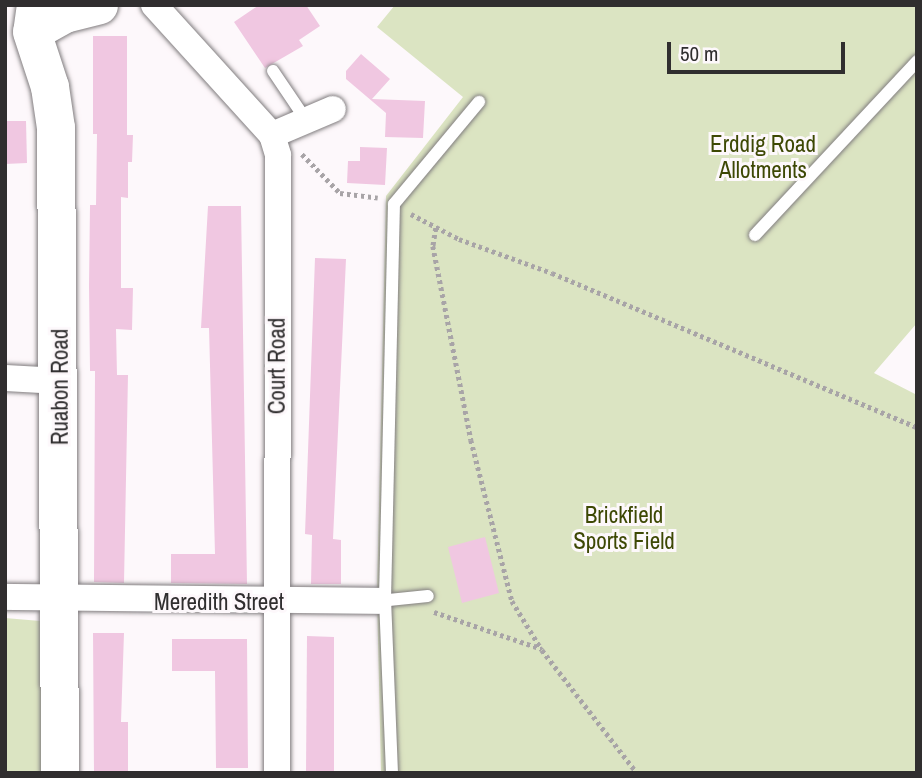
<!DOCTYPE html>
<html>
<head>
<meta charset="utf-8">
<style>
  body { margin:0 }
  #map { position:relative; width:922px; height:778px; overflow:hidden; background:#fdf8fb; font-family:"Archivo Narrow",sans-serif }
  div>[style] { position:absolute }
  .green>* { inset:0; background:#dbe4c2 }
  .building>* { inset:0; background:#f0c7e1 }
  .path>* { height:4.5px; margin-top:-2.25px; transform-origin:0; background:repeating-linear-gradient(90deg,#a8a4a7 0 3.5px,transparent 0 7px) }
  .roads { filter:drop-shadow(0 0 2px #817d7f) drop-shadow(0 0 2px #817d7f) }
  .service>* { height:12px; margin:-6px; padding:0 6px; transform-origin:6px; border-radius:6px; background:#fff }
  .minor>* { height:26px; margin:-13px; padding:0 13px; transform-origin:13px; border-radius:13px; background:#fff }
  .secondary>* { height:37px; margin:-18.5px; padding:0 18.5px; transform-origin:18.5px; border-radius:18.5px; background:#fff }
  .primary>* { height:38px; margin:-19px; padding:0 19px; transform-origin:19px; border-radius:19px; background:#fff }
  span { translate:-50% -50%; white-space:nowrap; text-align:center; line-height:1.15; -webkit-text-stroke:6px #fdf8fb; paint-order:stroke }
  .park-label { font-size:23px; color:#3d4804 }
  .street-label { font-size:23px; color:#302e2f }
  .frame { position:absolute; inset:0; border:7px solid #302e2f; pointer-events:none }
  .scale { position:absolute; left:667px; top:42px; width:178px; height:32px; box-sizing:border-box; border:4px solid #302e2f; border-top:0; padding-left:9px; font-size:21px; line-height:24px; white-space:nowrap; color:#302e2f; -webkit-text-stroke:5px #fdf8fb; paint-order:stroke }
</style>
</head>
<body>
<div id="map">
  <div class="green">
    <div style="clip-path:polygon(395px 5px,917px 5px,917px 323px,874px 373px,917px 395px,917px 773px,381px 773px,377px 594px,386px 196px,463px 97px,377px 27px)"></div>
    <div style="clip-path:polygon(5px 618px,52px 622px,50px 773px,5px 773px)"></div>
  </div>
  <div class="building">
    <div style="clip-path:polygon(259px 5px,306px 5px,320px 26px,299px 40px,303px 46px,265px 68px,234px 22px)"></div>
    <div style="clip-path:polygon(93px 36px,127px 36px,127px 135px,133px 135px,132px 162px,128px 162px,128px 198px,121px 197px,121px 288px,133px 288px,132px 330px,116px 329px,117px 375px,128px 375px,124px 583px,94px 582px,95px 371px,90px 371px,89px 286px,90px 205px,96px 205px,97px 134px,93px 134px)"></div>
    <div style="clip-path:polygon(361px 54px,390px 79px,372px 99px,425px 101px,423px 138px,385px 137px,386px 113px,346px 79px,346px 71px)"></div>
    <div style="clip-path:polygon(5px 121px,26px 121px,27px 163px,5px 164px)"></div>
    <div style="clip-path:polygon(360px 147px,387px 148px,385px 185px,347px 183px,348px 161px,360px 161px)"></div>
    <div style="clip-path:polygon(208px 206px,241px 206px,247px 584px,171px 583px,171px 554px,215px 554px,209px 328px,201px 328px)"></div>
    <div style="clip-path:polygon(315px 258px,346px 259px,333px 539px,341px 540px,341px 584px,311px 584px,312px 535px,305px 534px)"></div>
    <div style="clip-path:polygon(485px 537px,499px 593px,462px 603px,448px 547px)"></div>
    <div style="clip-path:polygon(93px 633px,124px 633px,121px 722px,128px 722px,128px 773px,94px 773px)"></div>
    <div style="clip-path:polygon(307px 636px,334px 637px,334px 773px,306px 773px)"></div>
    <div style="clip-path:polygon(172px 639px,247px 639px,248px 768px,216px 768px,215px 671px,172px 671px)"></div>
  </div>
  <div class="path">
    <div style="left:302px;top:154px;width:54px;rotate:45.7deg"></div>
    <div style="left:340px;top:193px;width:38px;rotate:7deg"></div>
    <div style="left:411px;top:214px;width:54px;rotate:27.5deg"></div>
    <div style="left:459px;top:239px;width:99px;rotate:20.1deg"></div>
    <div style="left:552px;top:273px;width:396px;rotate:22.9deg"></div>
    <div style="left:436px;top:228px;width:18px;rotate:99deg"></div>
    <div style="left:433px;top:246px;width:198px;rotate:78.9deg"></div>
    <div style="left:471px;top:440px;width:166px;rotate:75.7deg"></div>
    <div style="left:512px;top:601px;width:57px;rotate:58.5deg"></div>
    <div style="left:542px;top:650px;width:155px;rotate:52.3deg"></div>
    <div style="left:434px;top:612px;width:114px;rotate:18.9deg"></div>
  </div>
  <div class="roads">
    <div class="service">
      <div style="left:273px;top:71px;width:59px;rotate:56deg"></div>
      <div style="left:755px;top:235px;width:238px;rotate:-47deg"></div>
      <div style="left:379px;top:601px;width:49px;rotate:-5.8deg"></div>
      <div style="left:392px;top:773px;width:174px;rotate:-92.3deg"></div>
      <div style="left:385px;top:599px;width:395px;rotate:-88.7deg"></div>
      <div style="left:394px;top:204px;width:133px;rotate:-50.2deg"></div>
    </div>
    <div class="minor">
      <div style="left:154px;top:5px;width:176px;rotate:47.8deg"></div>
      <div style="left:272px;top:135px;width:21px;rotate:73deg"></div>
      <div style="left:278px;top:155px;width:618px;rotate:90.09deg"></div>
      <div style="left:272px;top:135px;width:66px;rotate:-23.1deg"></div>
      <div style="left:5px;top:378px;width:55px;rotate:3.1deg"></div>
      <div style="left:5px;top:597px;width:374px;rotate:0.6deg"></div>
    </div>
    <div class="secondary">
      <div style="left:32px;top:32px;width:37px;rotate:-29deg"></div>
      <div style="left:64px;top:14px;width:36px;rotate:-14deg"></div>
    </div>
    <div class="primary">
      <div style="left:36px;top:5px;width:27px;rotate:98deg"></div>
      <div style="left:32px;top:32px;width:58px;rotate:71.9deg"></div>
      <div style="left:50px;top:87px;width:41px;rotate:81.7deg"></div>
      <div style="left:56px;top:128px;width:645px;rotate:89.64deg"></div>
    </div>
  </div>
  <div class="park-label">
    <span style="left:763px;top:157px">Erddig Road<br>Allotments</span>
    <span style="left:624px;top:528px">Brickfield<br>Sports Field</span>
  </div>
  <div class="street-label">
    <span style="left:277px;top:366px;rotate:-90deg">Court Road</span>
    <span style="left:60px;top:387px;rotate:-90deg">Ruabon Road</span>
    <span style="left:219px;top:602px">Meredith Street</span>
  </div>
  <div class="frame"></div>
  <div class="scale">50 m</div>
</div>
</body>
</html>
